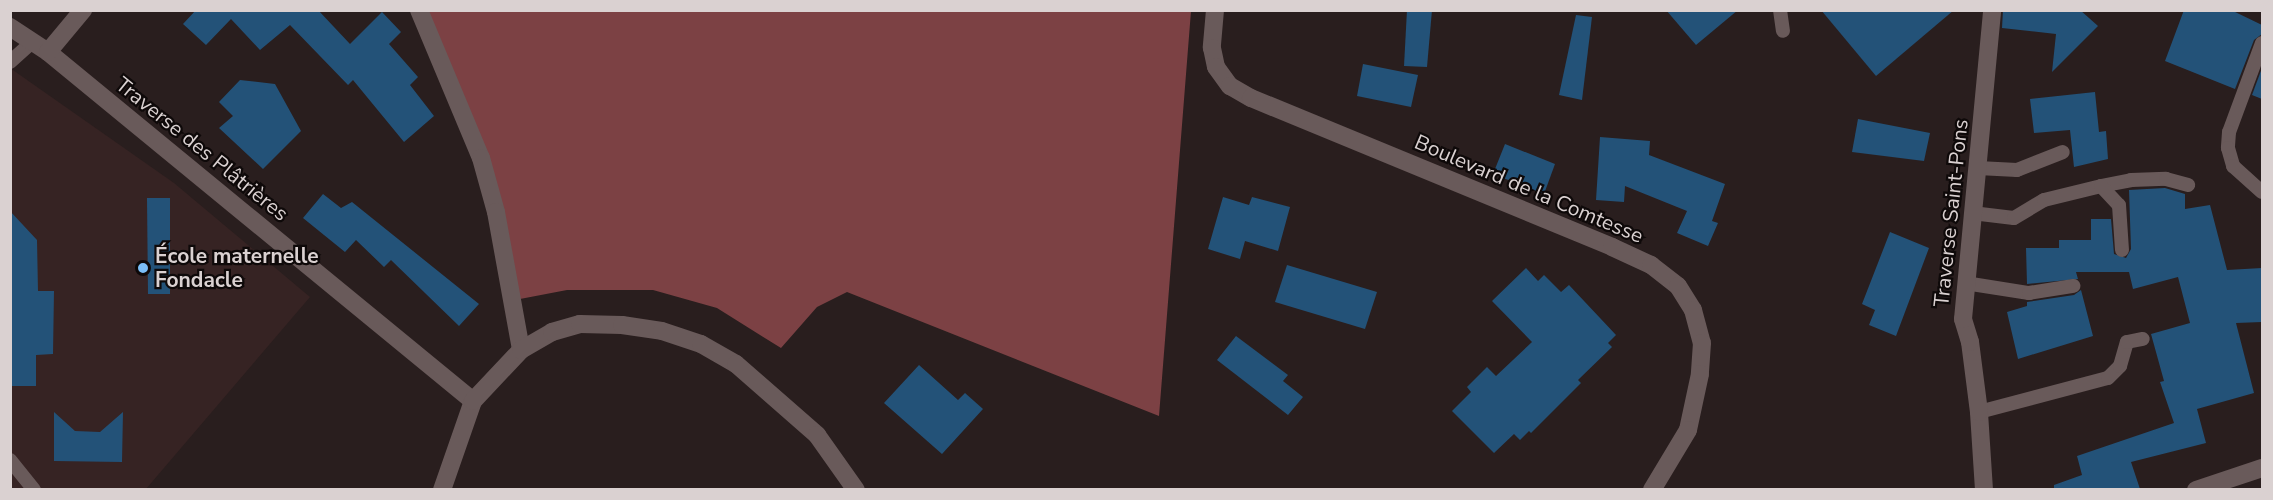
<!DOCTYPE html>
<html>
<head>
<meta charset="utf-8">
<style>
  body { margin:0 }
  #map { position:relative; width:2273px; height:500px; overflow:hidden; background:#291e1e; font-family:"Nunito Sans",sans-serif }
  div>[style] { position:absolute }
  .built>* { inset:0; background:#362323 }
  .forest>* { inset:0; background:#7c4144 }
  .building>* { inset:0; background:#235278 }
  .service>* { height:14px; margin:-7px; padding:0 7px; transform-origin:7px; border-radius:7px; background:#695a5a }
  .minor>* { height:18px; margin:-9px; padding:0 9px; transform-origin:9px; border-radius:9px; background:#695a5a }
  .dots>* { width:16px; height:16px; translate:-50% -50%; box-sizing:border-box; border:3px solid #0e0909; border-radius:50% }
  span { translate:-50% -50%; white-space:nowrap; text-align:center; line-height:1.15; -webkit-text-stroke:4.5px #0e0909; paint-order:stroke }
  .street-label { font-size:21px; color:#dad1d1 }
  .poi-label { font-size:21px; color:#dad1d1; font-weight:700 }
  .left { translate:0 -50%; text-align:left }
  .frame { position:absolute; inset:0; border:12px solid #dad1d1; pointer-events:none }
</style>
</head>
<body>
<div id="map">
  <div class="built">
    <div style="clip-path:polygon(10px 68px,174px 183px,310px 297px,146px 489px,11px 489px)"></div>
  </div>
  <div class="forest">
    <div style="clip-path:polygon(426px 11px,1191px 11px,1159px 416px,847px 292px,817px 307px,781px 348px,717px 308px,653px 290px,567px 290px,520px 299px)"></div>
  </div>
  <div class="building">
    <div style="clip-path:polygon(196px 10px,318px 10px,350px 44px,382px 12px,401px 32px,389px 44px,418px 77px,410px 85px,434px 116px,404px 142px,353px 80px,348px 85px,290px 25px,260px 50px,231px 19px,206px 45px,183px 24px)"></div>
    <div style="clip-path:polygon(1407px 10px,1432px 10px,1427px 67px,1404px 66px)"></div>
    <div style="clip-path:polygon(1666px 10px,1738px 10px,1696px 45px)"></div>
    <div style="clip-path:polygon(1821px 10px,1954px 10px,1876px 76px)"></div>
    <div style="clip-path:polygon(2003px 10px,2080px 10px,2098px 26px,2052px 72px,2056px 34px,2002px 28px)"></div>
    <div style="clip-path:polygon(2184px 10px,2231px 10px,2262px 25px,2262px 34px,2254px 40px,2235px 89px,2165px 61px)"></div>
    <div style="clip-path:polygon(1576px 15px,1592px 17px,1582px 100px,1559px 95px)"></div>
    <div style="clip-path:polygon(1363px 64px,1418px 75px,1411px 107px,1357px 96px)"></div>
    <div style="clip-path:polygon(2262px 68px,2262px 99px,2252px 95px)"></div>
    <div style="clip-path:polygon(240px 80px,275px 84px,301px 131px,263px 169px,219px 128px,233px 116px,219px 102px)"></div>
    <div style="clip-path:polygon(2095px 92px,2099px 132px,2106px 131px,2108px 159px,2074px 167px,2070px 130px,2034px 133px,2030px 99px)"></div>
    <div style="clip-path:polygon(1858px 119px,1930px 133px,1924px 161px,1852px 152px)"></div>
    <div style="clip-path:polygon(1600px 137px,1650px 141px,1649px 155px,1725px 184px,1712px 221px,1718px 223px,1708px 246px,1677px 233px,1687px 211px,1625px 186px,1624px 202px,1596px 200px)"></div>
    <div style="clip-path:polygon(1505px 144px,1555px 164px,1544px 194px,1493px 174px)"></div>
    <div style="clip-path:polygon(2165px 188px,2185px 194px,2185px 209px,2210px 205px,2227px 270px,2262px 268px,2262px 322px,2236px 323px,2254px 393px,2197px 409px,2206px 443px,2131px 462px,2140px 489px,2054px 489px,2054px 485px,2082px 475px,2077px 456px,2174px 423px,2160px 382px,2164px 381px,2151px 334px,2190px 323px,2178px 277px,2133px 289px,2129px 272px,2076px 272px,2078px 279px,2027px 284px,2026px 248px,2059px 248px,2059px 240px,2091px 240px,2091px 219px,2111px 219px,2114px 254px,2126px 258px,2131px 249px,2129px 190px)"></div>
    <div style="clip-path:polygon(323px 194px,341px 208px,352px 202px,479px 304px,459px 326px,391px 260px,384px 267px,356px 240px,345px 252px,303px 218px)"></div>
    <div style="clip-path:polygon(1223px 197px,1249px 205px,1252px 197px,1290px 207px,1278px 251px,1245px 241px,1240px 259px,1208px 249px)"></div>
    <div style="clip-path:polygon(147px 198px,170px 198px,170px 294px,148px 294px)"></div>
    <div style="clip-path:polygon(10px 211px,37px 240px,38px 291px,54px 291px,53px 354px,36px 355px,36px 386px,10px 386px)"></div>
    <div style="clip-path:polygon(1890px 232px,1929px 248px,1896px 336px,1869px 325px,1875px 310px,1862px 304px)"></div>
    <div style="clip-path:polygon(1287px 265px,1377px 292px,1365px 329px,1275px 302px)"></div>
    <div style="clip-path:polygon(1526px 268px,1538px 281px,1544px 275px,1561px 292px,1569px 285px,1616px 335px,1608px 343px,1612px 347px,1578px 380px,1581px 383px,1531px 433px,1529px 431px,1520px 440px,1514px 434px,1494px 453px,1452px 411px,1471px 392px,1467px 387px,1487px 367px,1496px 376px,1532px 342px,1492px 301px)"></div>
    <div style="clip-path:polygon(2081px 290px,2093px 336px,2018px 359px,2007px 312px,2027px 306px,2027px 302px,2074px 295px)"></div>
    <div style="clip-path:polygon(1236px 336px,1288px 375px,1283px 381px,1303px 397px,1288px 415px,1217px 360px)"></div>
    <div style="clip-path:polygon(919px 365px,958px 400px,965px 393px,983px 409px,942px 454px,884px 403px)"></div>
    <div style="clip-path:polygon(54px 412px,75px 431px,100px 432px,123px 412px,122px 462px,54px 461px)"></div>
  </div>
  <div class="service">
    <div style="left:1780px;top:10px;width:21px;rotate:82deg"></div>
    <div style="left:2262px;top:43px;width:95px;rotate:110.3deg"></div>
    <div style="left:2229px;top:132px;width:16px;rotate:94deg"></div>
    <div style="left:2228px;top:148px;width:19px;rotate:74deg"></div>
    <div style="left:2233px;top:166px;width:39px;rotate:42deg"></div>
    <div style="left:10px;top:62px;width:31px;rotate:-42deg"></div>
    <div style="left:1978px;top:168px;width:39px;rotate:3deg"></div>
    <div style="left:2017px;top:170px;width:49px;rotate:-21.4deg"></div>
    <div style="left:2101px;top:186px;width:31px;rotate:-11deg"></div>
    <div style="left:2131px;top:180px;width:35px;rotate:-2deg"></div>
    <div style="left:2166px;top:179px;width:23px;rotate:15deg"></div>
    <div style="left:1972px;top:213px;width:42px;rotate:6.8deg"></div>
    <div style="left:2014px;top:218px;width:35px;rotate:-31deg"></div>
    <div style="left:2044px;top:200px;width:59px;rotate:-13.8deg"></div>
    <div style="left:2101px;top:186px;width:26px;rotate:47deg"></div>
    <div style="left:2119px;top:205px;width:45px;rotate:86.2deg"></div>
    <div style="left:1965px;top:283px;width:65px;rotate:8.9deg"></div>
    <div style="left:2029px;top:293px;width:45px;rotate:-9deg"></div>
    <div style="left:1979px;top:412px;width:133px;rotate:-14.8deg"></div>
    <div style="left:2108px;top:378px;width:17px;rotate:-45deg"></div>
    <div style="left:2120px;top:366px;width:25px;rotate:-74deg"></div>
    <div style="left:2127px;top:342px;width:16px;rotate:-11deg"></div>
    <div style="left:10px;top:460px;width:38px;rotate:51deg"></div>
  </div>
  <div class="minor">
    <div style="left:419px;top:10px;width:160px;rotate:67.3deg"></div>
    <div style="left:481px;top:158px;width:56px;rotate:74.5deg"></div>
    <div style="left:496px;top:212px;width:140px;rotate:79.7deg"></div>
    <div style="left:1215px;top:10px;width:38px;rotate:95deg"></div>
    <div style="left:1212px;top:48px;width:19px;rotate:78deg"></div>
    <div style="left:1216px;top:67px;width:24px;rotate:54deg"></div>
    <div style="left:1230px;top:86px;width:24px;rotate:30deg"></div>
    <div style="left:1251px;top:98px;width:391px;rotate:22.4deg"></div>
    <div style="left:1612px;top:247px;width:43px;rotate:24.8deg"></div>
    <div style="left:1651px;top:265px;width:34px;rotate:38deg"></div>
    <div style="left:1678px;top:286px;width:28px;rotate:58deg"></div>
    <div style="left:1693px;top:310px;width:34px;rotate:75deg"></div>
    <div style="left:1702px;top:343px;width:31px;rotate:94deg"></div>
    <div style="left:1700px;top:374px;width:57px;rotate:102.1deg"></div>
    <div style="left:1688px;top:430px;width:70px;rotate:121deg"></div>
    <div style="left:10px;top:27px;width:45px;rotate:33.3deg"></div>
    <div style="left:48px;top:52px;width:550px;rotate:39.39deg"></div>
    <div style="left:48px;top:52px;width:55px;rotate:-50.2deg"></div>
    <div style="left:442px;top:490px;width:94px;rotate:-70.8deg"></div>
    <div style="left:473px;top:401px;width:70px;rotate:-46.7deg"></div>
    <div style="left:521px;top:350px;width:36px;rotate:-30deg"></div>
    <div style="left:552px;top:332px;width:29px;rotate:-16deg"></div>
    <div style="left:580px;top:324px;width:42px;rotate:1.4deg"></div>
    <div style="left:622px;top:325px;width:40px;rotate:8.5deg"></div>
    <div style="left:662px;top:331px;width:41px;rotate:18.4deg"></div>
    <div style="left:701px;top:344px;width:40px;rotate:29.7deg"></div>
    <div style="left:736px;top:364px;width:108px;rotate:41.2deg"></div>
    <div style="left:817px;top:435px;width:67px;rotate:54.7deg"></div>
    <div style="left:1984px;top:490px;width:78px;rotate:-93.7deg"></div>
    <div style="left:1979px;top:412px;width:71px;rotate:-97.3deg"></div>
    <div style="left:1970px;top:342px;width:24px;rotate:-107deg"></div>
    <div style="left:1963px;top:319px;width:310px;rotate:-84.6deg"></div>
    <div style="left:2196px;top:490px;width:70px;rotate:-18.4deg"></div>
  </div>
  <div class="dots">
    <div style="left:143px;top:268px;background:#7bbef8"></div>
  </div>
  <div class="street-label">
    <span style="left:202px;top:149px;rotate:39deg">Traverse des Plâtrières</span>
    <span style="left:1529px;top:189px;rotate:23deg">Boulevard de la Comtesse</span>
    <span style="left:1951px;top:213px;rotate:-84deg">Traverse Saint-Pons</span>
  </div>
  <div class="poi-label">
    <span class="left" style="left:155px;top:268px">École maternelle<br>Fondacle</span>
  </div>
  <div class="frame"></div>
</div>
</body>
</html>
